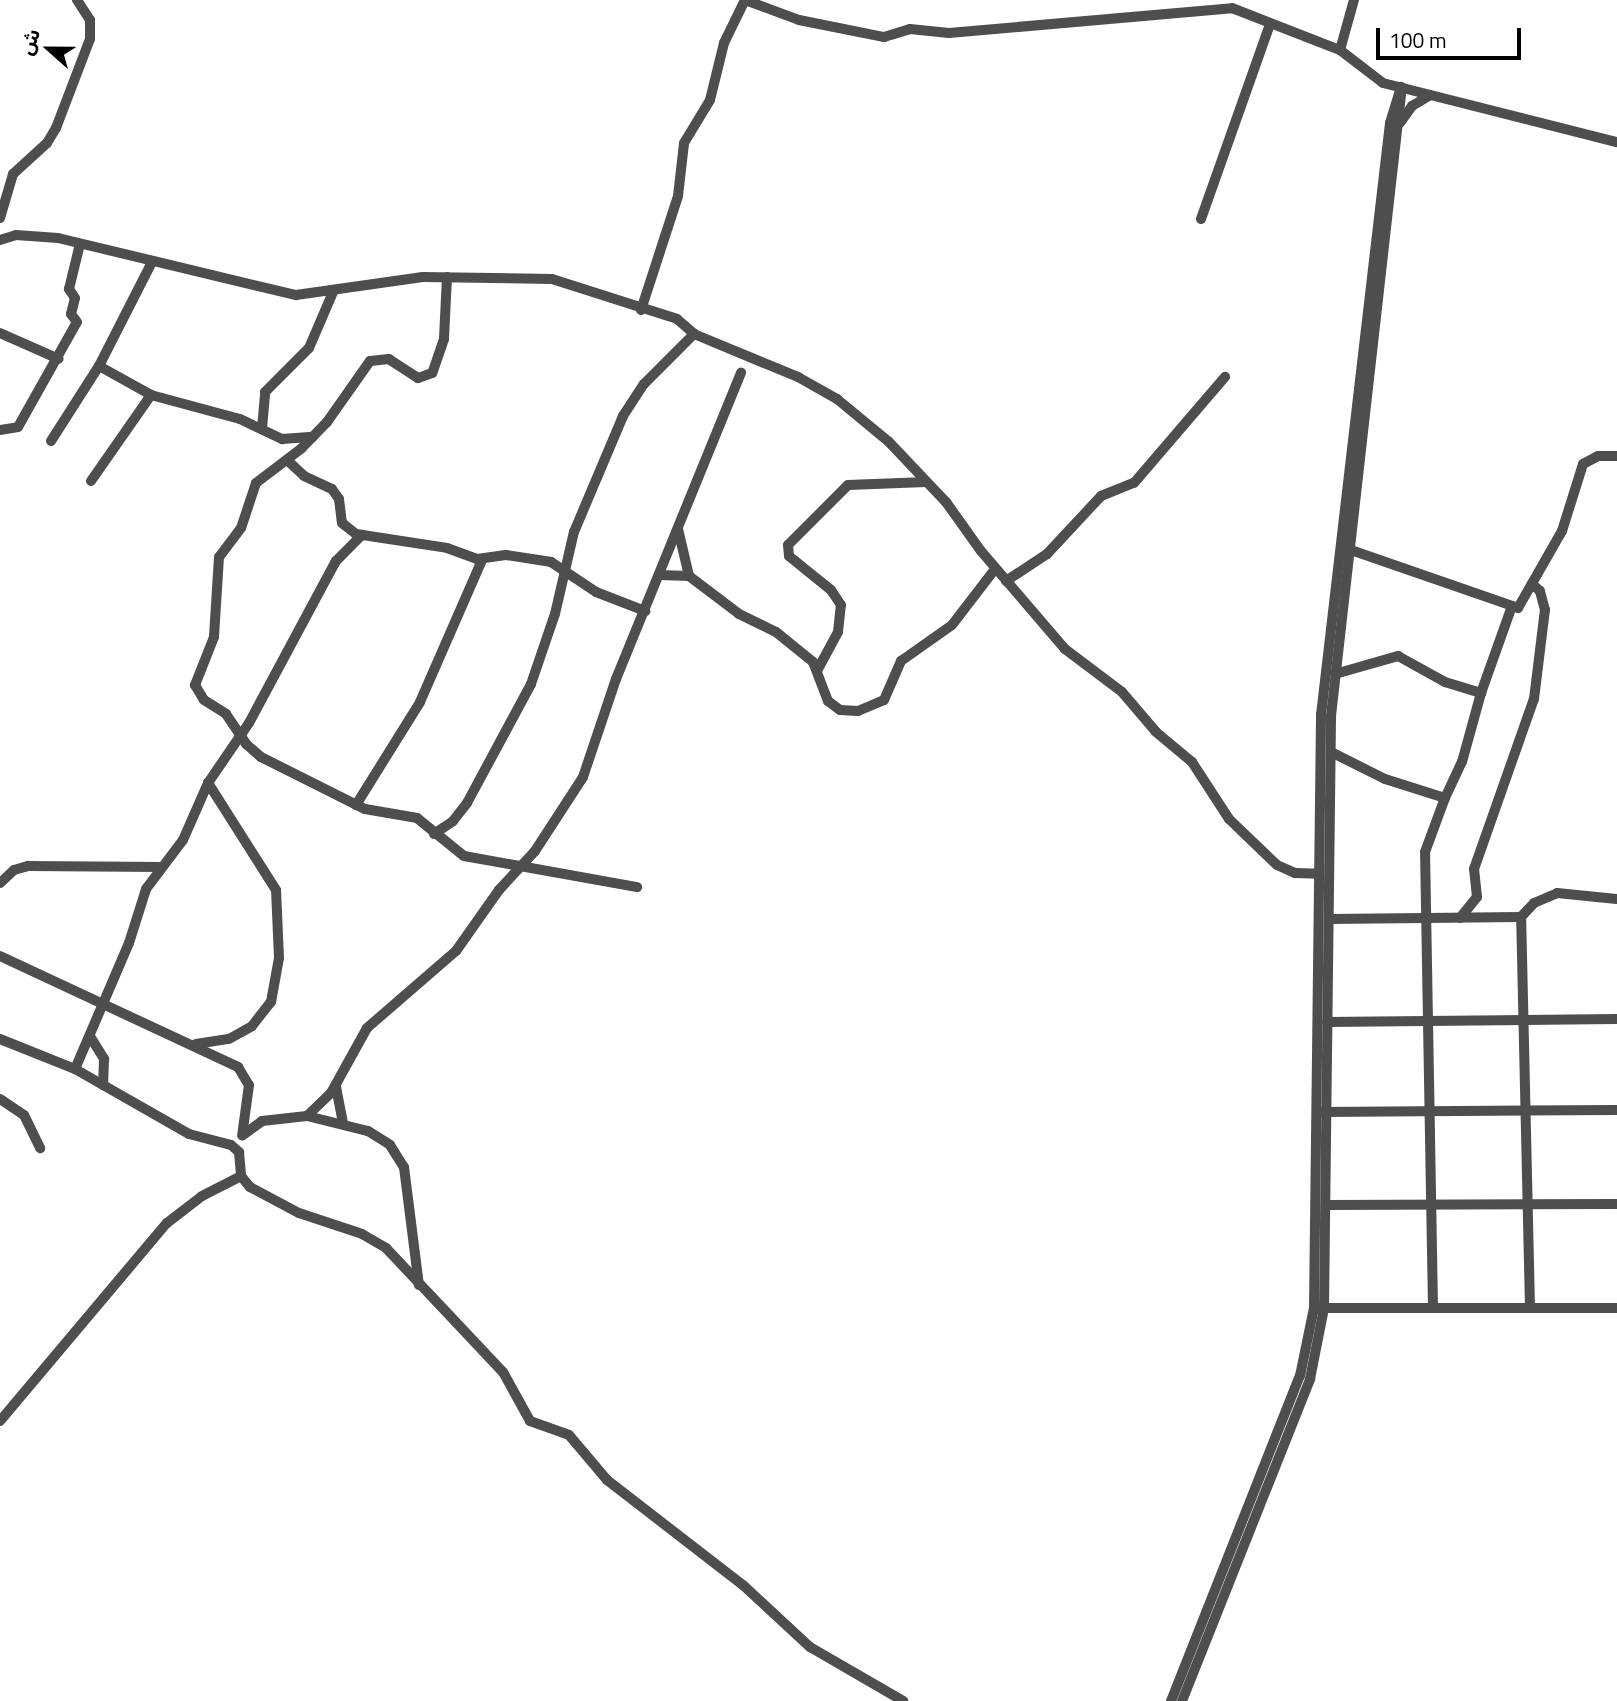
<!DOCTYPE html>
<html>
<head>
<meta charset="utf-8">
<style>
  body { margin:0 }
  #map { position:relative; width:1617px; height:1701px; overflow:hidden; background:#fff; font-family:"Titillium Web","Noto Sans Arabic",sans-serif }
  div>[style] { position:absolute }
  .minor>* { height:10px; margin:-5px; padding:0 5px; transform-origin:5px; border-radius:5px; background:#4e4e4e }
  span { translate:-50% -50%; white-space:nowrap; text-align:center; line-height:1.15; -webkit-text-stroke:7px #fff; paint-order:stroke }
  .north { position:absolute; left:14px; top:14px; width:70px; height:70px; -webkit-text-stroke:5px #fff; paint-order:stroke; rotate:291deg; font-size:19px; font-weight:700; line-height:28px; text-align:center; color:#000 }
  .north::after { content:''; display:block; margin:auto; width:24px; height:32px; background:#000; clip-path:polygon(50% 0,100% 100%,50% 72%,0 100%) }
  .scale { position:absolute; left:1376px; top:28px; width:145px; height:32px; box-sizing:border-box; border:4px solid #000; border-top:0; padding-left:9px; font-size:21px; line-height:24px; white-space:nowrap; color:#000; -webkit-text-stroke:5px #fff; paint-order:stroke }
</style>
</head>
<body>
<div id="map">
  <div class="minor">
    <div style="left:745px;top:0;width:58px;rotate:20.3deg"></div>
    <div style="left:799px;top:20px;width:87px;rotate:11.3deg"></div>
    <div style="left:884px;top:37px;width:27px;rotate:-17deg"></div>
    <div style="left:910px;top:29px;width:39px;rotate:6deg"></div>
    <div style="left:949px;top:33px;width:284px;rotate:-5deg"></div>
    <div style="left:1232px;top:8px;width:116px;rotate:21.3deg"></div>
    <div style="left:1340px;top:50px;width:54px;rotate:37.5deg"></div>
    <div style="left:1383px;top:83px;width:241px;rotate:14.2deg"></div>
    <div style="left:1340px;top:50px;width:52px;rotate:-74.4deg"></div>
    <div style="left:1400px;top:123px;width:21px;rotate:-55deg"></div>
    <div style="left:1412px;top:106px;width:21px;rotate:-31deg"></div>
    <div style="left:0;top:218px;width:46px;rotate:-73.5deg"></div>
    <div style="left:13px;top:174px;width:46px;rotate:-42.4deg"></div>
    <div style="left:47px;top:143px;width:17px;rotate:-59deg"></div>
    <div style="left:56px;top:128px;width:95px;rotate:-69.1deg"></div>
    <div style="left:90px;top:39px;width:19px;rotate:-90deg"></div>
    <div style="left:90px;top:20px;width:24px;rotate:-123deg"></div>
    <div style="left:1201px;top:219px;width:207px;rotate:-70.5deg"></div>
    <div style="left:0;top:240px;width:17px;rotate:-17deg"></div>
    <div style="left:16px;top:235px;width:42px;rotate:4.1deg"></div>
    <div style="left:58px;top:238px;width:245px;rotate:13.5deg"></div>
    <div style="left:296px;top:295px;width:128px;rotate:-8.1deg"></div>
    <div style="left:423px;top:277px;width:129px;rotate:0.9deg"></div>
    <div style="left:552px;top:279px;width:131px;rotate:17.7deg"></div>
    <div style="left:677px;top:319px;width:23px;rotate:41deg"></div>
    <div style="left:694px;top:334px;width:113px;rotate:22.5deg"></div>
    <div style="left:798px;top:377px;width:45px;rotate:29.4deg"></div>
    <div style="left:837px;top:399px;width:67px;rotate:39.6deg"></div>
    <div style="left:889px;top:442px;width:83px;rotate:46.5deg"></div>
    <div style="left:946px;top:502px;width:60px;rotate:54.5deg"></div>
    <div style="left:981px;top:551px;width:129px;rotate:49.4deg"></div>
    <div style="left:1065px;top:649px;width:71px;rotate:37deg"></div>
    <div style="left:1122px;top:692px;width:52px;rotate:49.6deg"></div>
    <div style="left:1156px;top:732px;width:47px;rotate:39.8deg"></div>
    <div style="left:1192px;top:762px;width:68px;rotate:57deg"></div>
    <div style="left:1229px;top:819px;width:66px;rotate:43.8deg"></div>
    <div style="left:1277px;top:865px;width:20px;rotate:24deg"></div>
    <div style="left:1295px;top:873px;width:24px;rotate:2deg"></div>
    <div style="left:447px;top:277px;width:62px;rotate:92.8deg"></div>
    <div style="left:444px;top:339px;width:36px;rotate:109deg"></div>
    <div style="left:432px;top:373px;width:15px;rotate:160deg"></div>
    <div style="left:418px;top:378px;width:35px;rotate:-147deg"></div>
    <div style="left:389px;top:359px;width:19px;rotate:174deg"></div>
    <div style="left:370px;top:361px;width:75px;rotate:125.2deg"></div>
    <div style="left:327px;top:422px;width:36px;rotate:134deg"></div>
    <div style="left:302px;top:448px;width:58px;rotate:142.7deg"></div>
    <div style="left:256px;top:483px;width:47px;rotate:108.4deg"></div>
    <div style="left:241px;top:528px;width:36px;rotate:127deg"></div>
    <div style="left:219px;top:557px;width:80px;rotate:93.6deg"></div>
    <div style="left:214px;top:637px;width:52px;rotate:111.6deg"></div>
    <div style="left:195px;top:685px;width:17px;rotate:59deg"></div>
    <div style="left:204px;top:700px;width:26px;rotate:32deg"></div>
    <div style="left:226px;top:714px;width:36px;rotate:56deg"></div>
    <div style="left:246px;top:744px;width:20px;rotate:41deg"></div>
    <div style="left:261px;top:757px;width:116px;rotate:26.6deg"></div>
    <div style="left:365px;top:809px;width:53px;rotate:9.8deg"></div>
    <div style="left:417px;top:818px;width:60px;rotate:39deg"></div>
    <div style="left:464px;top:856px;width:176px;rotate:10.2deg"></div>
    <div style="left:641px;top:310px;width:120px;rotate:-72deg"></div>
    <div style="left:678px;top:196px;width:53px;rotate:-83.5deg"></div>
    <div style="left:684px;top:143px;width:50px;rotate:-58.8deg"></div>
    <div style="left:710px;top:100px;width:59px;rotate:-76.2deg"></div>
    <div style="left:724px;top:43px;width:48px;rotate:-64deg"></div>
    <div style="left:0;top:333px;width:64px;rotate:23.8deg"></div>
    <div style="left:99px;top:366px;width:60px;rotate:29.1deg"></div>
    <div style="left:151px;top:395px;width:92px;rotate:15.1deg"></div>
    <div style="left:240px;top:419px;width:47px;rotate:25.5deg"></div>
    <div style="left:282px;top:439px;width:31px;rotate:-4deg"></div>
    <div style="left:262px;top:429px;width:37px;rotate:-85deg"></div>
    <div style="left:265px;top:392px;width:62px;rotate:-45deg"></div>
    <div style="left:309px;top:348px;width:61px;rotate:-66.8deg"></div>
    <div style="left:0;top:430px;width:18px;rotate:-9deg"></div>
    <div style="left:18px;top:427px;width:120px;rotate:-60.7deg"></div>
    <div style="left:77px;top:322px;width:10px;rotate:-127deg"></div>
    <div style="left:71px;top:314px;width:16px;rotate:-76deg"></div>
    <div style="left:75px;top:298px;width:11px;rotate:-124deg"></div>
    <div style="left:69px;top:289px;width:46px;rotate:-76.3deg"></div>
    <div style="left:51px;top:441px;width:89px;rotate:-57.4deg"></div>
    <div style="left:99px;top:366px;width:117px;rotate:-63deg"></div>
    <div style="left:287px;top:460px;width:23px;rotate:43deg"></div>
    <div style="left:304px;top:476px;width:31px;rotate:25deg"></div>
    <div style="left:332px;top:489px;width:12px;rotate:55deg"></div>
    <div style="left:339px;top:499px;width:24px;rotate:83deg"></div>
    <div style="left:342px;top:523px;width:18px;rotate:38deg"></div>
    <div style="left:356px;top:534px;width:92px;rotate:8.7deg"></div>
    <div style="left:447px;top:548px;width:32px;rotate:20deg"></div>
    <div style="left:477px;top:559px;width:29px;rotate:-8deg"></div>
    <div style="left:506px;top:555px;width:46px;rotate:8.8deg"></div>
    <div style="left:551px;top:562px;width:54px;rotate:33.7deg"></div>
    <div style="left:596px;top:592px;width:53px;rotate:21.2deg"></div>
    <div style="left:91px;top:481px;width:105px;rotate:-55.1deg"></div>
    <div style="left:678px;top:529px;width:48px;rotate:76.8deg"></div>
    <div style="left:1348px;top:549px;width:180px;rotate:19.1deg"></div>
    <div style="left:1518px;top:608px;width:89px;rotate:-60.3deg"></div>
    <div style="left:1562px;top:531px;width:70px;rotate:-72.6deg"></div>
    <div style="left:1583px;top:464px;width:17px;rotate:-28deg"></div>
    <div style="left:1598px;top:456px;width:19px"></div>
    <div style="left:659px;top:575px;width:30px;rotate:2deg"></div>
    <div style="left:689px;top:576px;width:63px;rotate:37.2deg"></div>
    <div style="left:739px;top:614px;width:41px;rotate:25.9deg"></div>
    <div style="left:776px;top:632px;width:48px;rotate:39deg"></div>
    <div style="left:813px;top:662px;width:42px;rotate:69deg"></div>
    <div style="left:828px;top:701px;width:15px;rotate:37deg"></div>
    <div style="left:840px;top:710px;width:18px;rotate:3deg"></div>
    <div style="left:858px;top:711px;width:28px;rotate:-23deg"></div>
    <div style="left:884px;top:700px;width:43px;rotate:-66.4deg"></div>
    <div style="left:901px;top:661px;width:62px;rotate:-35.2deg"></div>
    <div style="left:952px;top:625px;width:71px;rotate:-52.5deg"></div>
    <div style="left:1006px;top:581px;width:49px;rotate:-33.4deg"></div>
    <div style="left:1047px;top:554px;width:79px;rotate:-47deg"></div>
    <div style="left:1101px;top:496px;width:35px;rotate:-22deg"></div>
    <div style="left:1134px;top:483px;width:140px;rotate:-49.4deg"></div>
    <div style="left:818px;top:669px;width:42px;rotate:-61.6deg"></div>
    <div style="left:838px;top:632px;width:27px;rotate:-84deg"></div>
    <div style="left:841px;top:605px;width:18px;rotate:-124deg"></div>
    <div style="left:831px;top:590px;width:54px;rotate:-141deg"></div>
    <div style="left:789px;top:556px;width:11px;rotate:-95deg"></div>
    <div style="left:788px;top:545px;width:85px;rotate:-45deg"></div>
    <div style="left:848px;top:485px;width:78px;rotate:-2.2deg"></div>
    <div style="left:1335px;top:674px;width:66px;rotate:-15.9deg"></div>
    <div style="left:1398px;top:656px;width:54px;rotate:29deg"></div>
    <div style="left:1445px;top:682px;width:38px;rotate:17deg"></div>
    <div style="left:1481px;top:693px;width:92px;rotate:-70.4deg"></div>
    <div style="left:1331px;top:752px;width:60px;rotate:26.6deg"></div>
    <div style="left:1385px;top:779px;width:63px;rotate:17.6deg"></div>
    <div style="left:1445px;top:798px;width:40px;rotate:-65deg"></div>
    <div style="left:1462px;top:762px;width:72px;rotate:-74.6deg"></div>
    <div style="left:356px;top:805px;width:121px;rotate:-58.1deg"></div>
    <div style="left:420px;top:702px;width:155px;rotate:-66.4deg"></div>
    <div style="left:434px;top:834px;width:23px;rotate:-34deg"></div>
    <div style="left:453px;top:821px;width:23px;rotate:-52deg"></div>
    <div style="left:467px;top:803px;width:135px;rotate:-61.7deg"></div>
    <div style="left:531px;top:684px;width:74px;rotate:-71.1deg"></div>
    <div style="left:555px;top:614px;width:84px;rotate:-77deg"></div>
    <div style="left:574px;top:532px;width:126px;rotate:-67.1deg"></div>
    <div style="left:623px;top:416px;width:38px;rotate:-57deg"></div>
    <div style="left:644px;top:384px;width:71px;rotate:-45deg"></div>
    <div style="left:0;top:883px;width:19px;rotate:-43deg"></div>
    <div style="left:14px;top:870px;width:15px;rotate:-16deg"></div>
    <div style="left:28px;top:866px;width:133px;rotate:0.4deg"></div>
    <div style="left:1460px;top:918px;width:27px;rotate:-51deg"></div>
    <div style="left:1477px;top:897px;width:28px;rotate:-96deg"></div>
    <div style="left:1474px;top:869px;width:180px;rotate:-70.6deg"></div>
    <div style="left:1534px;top:699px;width:90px;rotate:-83deg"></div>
    <div style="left:1545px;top:610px;width:20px;rotate:-105deg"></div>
    <div style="left:1540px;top:591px;width:11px;rotate:-139deg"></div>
    <div style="left:1329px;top:919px;width:192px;rotate:-0.6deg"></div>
    <div style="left:0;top:956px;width:263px;rotate:25deg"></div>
    <div style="left:238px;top:1067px;width:21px;rotate:59deg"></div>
    <div style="left:249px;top:1085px;width:51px;rotate:97.8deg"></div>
    <div style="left:1327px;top:1022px;width:290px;rotate:-0.6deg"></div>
    <div style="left:91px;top:1038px;width:25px;rotate:58deg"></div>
    <div style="left:104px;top:1059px;width:26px;rotate:92deg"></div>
    <div style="left:0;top:1039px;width:81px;rotate:21.8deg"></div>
    <div style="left:75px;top:1069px;width:131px;rotate:29.7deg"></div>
    <div style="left:189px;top:1134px;width:43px;rotate:14.7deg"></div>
    <div style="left:231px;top:1145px;width:11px;rotate:41deg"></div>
    <div style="left:239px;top:1152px;width:24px;rotate:85deg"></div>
    <div style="left:241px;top:1176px;width:14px;rotate:51deg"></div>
    <div style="left:250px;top:1187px;width:55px;rotate:28deg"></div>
    <div style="left:299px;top:1213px;width:66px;rotate:18.4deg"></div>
    <div style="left:362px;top:1234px;width:28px;rotate:30deg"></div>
    <div style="left:386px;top:1248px;width:170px;rotate:46.7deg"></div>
    <div style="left:503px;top:1372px;width:56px;rotate:61.1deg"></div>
    <div style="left:530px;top:1421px;width:41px;rotate:19.7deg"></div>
    <div style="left:569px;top:1435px;width:59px;rotate:49.8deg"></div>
    <div style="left:607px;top:1480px;width:172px;rotate:37.7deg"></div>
    <div style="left:743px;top:1585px;width:91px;rotate:42.8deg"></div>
    <div style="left:810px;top:1647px;width:108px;rotate:30.1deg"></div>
    <div style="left:196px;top:1044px;width:33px;rotate:-9deg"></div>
    <div style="left:229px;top:1039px;width:26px;rotate:-29deg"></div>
    <div style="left:252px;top:1026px;width:31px;rotate:-52deg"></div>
    <div style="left:271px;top:1002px;width:45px;rotate:-79.7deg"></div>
    <div style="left:279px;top:958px;width:68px;rotate:-92.5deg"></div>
    <div style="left:276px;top:890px;width:127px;rotate:-122.4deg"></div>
    <div style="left:75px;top:1069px;width:137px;rotate:-66.8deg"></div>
    <div style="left:129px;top:943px;width:57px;rotate:-72.5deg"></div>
    <div style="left:146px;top:889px;width:61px;rotate:-52.9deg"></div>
    <div style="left:183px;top:840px;width:62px;rotate:-66.3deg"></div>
    <div style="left:208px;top:783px;width:73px;rotate:-55.7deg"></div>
    <div style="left:249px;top:723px;width:184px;rotate:-61.8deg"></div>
    <div style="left:336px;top:561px;width:37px;rotate:-45deg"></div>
    <div style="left:336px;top:1087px;width:38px;rotate:79deg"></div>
    <div style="left:0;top:1099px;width:29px;rotate:34deg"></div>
    <div style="left:24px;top:1115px;width:37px;rotate:64deg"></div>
    <div style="left:1320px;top:1112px;width:297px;rotate:-0.4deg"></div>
    <div style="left:307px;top:1116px;width:33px;rotate:-44deg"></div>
    <div style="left:331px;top:1093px;width:74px;rotate:-61deg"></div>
    <div style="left:367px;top:1028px;width:118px;rotate:-40.9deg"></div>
    <div style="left:456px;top:951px;width:75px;rotate:-54.8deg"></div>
    <div style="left:499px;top:890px;width:53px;rotate:-47.3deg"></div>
    <div style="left:535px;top:851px;width:88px;rotate:-57deg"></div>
    <div style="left:583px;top:777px;width:103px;rotate:-71.4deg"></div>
    <div style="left:616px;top:679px;width:331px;rotate:-67.8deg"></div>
    <div style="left:243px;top:1135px;width:24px;rotate:-36deg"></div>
    <div style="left:262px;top:1121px;width:45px;rotate:-6.3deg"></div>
    <div style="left:307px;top:1116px;width:63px;rotate:13.8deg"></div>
    <div style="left:368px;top:1131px;width:26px;rotate:32deg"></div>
    <div style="left:390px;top:1145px;width:26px;rotate:58deg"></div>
    <div style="left:404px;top:1167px;width:119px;rotate:82.8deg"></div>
    <div style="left:1328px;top:1205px;width:289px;rotate:-0.2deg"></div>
    <div style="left:1318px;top:1308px;width:299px"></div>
    <div style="left:1433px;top:1308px;width:456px;rotate:-91deg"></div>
    <div style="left:1425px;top:852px;width:58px;rotate:-69.7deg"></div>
    <div style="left:1530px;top:1308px;width:391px;rotate:-91.3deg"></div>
    <div style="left:1521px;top:917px;width:19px;rotate:-47deg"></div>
    <div style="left:1534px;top:903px;width:25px;rotate:-23deg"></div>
    <div style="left:1557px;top:893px;width:60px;rotate:5.7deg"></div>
    <div style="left:0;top:1421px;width:259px;rotate:-49.9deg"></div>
    <div style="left:167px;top:1223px;width:44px;rotate:-37.6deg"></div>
    <div style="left:202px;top:1196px;width:44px;rotate:-27.1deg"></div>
    <div style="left:1171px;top:1701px;width:350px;rotate:-68.4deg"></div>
    <div style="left:1300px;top:1376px;width:69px;rotate:-78.4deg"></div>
    <div style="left:1314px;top:1308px;width:593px;rotate:-89.32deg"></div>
    <div style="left:1321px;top:715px;width:596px;rotate:-83.35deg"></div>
    <div style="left:1390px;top:123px;width:38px;rotate:-73deg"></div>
    <div style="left:1182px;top:1701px;width:347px;rotate:-68.3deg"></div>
    <div style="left:1310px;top:1379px;width:72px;rotate:-78.8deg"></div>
    <div style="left:1324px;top:1308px;width:592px;rotate:-89.32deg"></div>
    <div style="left:1331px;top:716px;width:625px;rotate:-83.57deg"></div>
  </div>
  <div class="north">ش</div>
  <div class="scale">100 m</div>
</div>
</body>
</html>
